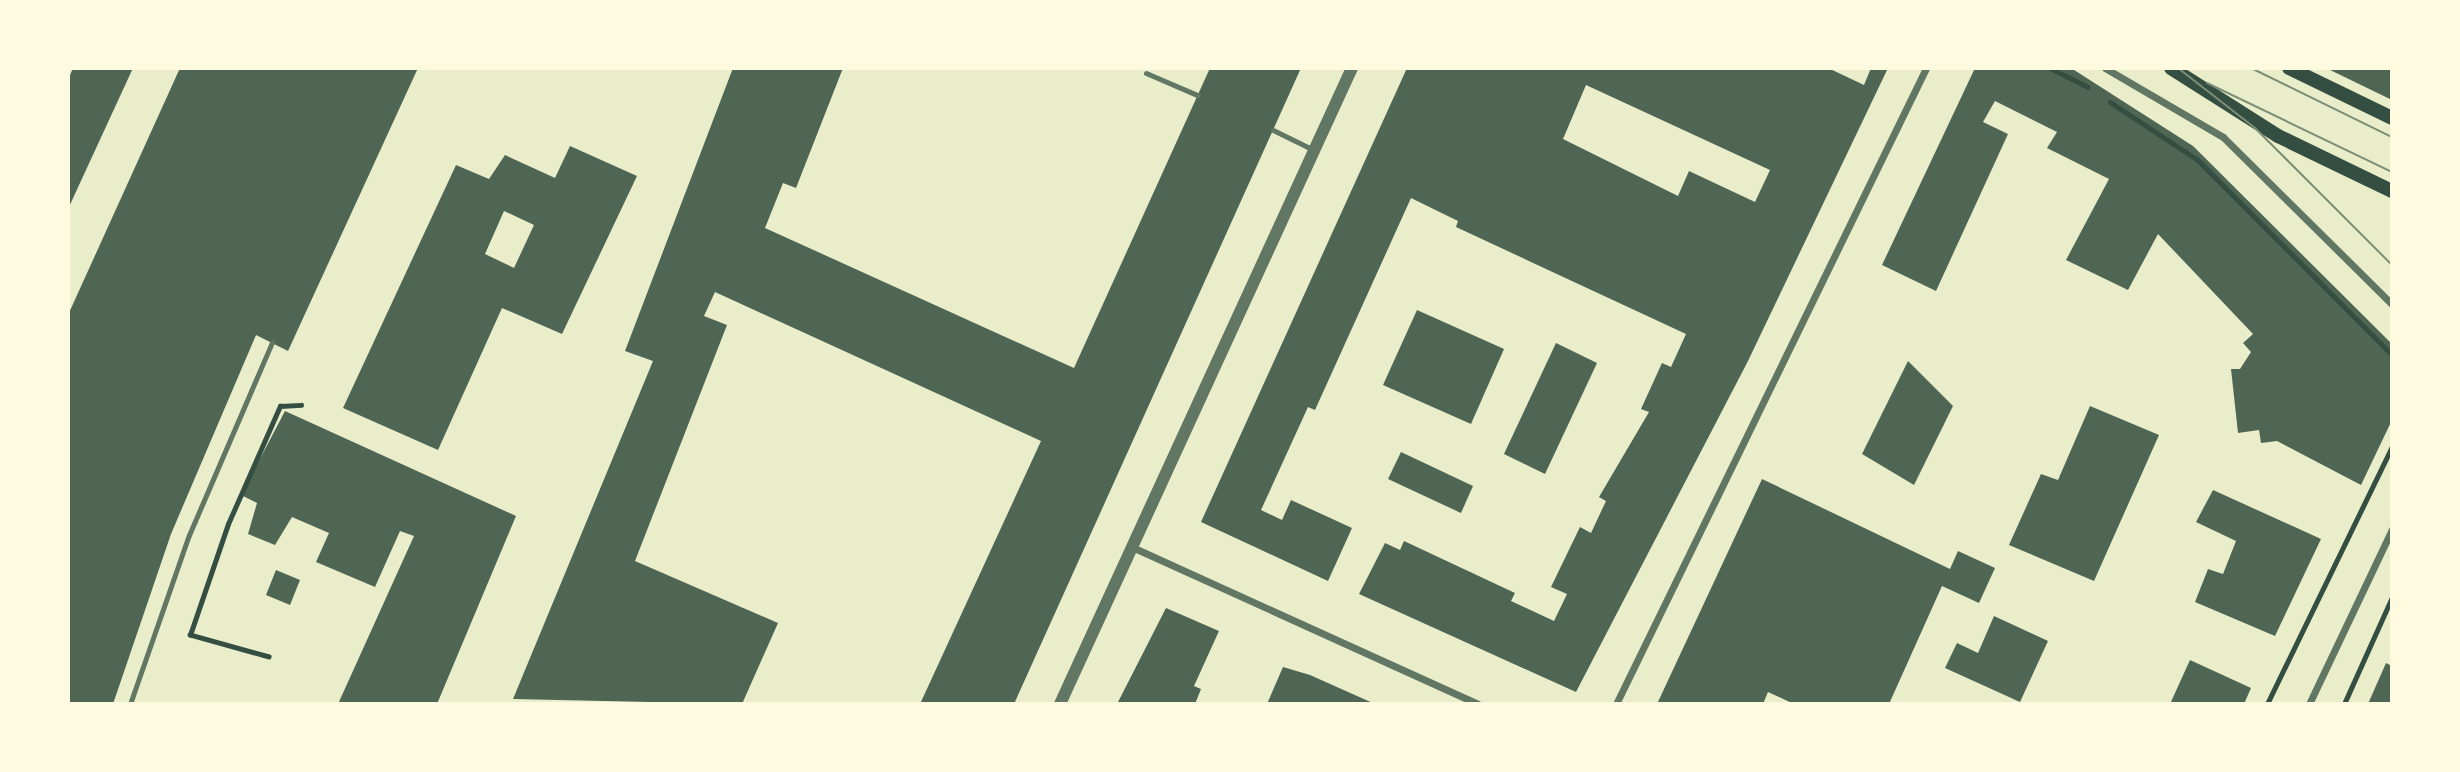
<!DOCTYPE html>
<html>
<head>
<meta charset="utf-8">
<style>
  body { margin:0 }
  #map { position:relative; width:2460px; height:772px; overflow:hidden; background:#e9edc9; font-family:"PT Serif",serif }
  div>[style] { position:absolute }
  .building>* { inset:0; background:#4f6655 }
  .path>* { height:4.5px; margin:-2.25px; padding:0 2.25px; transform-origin:2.25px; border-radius:2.25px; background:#344e41 }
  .service>* { height:5px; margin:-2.5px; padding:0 2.5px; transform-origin:2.5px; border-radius:2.5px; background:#617663 }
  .minor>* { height:7px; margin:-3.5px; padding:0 3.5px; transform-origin:3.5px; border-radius:3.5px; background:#617663 }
  .tertiary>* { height:12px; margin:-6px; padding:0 6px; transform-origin:6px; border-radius:6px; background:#617663 }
  .secondary>* { height:14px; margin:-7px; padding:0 7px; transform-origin:7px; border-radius:7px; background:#344e41 }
  .tram>* { height:2px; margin:-1px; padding:0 1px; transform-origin:1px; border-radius:1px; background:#7c8e77 }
  span { translate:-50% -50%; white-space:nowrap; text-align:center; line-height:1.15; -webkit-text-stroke:6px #fefae0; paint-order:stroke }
  .frame { position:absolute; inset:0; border:70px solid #fefae0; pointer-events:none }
</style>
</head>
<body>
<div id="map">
  <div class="building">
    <div style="clip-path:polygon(73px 68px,133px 68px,68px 209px,68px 80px)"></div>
    <div style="clip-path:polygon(180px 68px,418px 68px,288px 351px,256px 335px,171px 534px,113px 704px,68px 704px,68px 315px)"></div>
    <div style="clip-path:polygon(733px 68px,843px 68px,796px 188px,783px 183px,765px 228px,1074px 368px,1210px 68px,1301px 68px,1014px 704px,920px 704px,1041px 441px,715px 292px,704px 316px,727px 325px,635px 561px,778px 623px,742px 704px,513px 699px,653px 361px,625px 351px)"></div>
    <div style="clip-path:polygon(evenodd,1407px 68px,1828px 68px,1864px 85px,1871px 68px,1888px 68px,1748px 361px,1576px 692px,1359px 594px,1385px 543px,1400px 550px,1404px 541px,1515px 593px,1511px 601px,1554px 621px,1567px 594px,1551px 587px,1580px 527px,1591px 533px,1606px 501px,1599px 497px,1649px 412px,1641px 409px,1662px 363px,1671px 367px,1686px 334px,1456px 227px,1458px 221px,1411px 198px,1315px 410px,1308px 407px,1261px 510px,1282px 520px,1291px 500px,1352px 528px,1328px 581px,1201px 522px,1407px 68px,1586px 85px,1770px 170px,1755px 202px,1689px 171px,1678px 196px,1563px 139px,1586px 85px)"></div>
    <div style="clip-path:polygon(1975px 68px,2071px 68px,2193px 146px,2392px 344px,2392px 420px,2361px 485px,2277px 441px,2261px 443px,2259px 430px,2238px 433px,2231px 369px,2240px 369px,2251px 352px,2243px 343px,2253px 334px,2158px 234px,2128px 290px,2066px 260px,2109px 179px,2047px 148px,2057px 132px,1995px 101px,1983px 122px,2008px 134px,1936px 291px,1882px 265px)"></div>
    <div style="clip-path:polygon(2326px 68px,2392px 68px,2392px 100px)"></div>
    <div style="clip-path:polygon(evenodd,570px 146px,637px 176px,562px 334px,502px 308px,438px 450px,343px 408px,456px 165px,489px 179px,505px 155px,555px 178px,570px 146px,504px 211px,534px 225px,514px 268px,485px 254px,504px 211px)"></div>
    <div style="clip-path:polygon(1417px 310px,1504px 349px,1471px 424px,1383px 385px)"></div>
    <div style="clip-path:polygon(1556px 343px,1597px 363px,1545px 474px,1504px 454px)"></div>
    <div style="clip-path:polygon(1908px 361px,1953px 406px,1914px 485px,1862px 454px)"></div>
    <div style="clip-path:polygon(2090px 406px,2159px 435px,2094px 581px,2009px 545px,2041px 474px,2058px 480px)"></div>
    <div style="clip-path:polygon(285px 411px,516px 516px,437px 704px,338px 704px,414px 536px,400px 531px,375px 587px,316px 562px,329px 533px,292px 517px,275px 545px,248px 534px,257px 503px,241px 495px)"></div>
    <div style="clip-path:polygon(1401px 452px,1473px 486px,1461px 513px,1388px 479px)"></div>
    <div style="clip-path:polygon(1762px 479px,1950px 569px,1958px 551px,1995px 568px,1979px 603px,1942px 586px,1889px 704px,1794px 704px,1768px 692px,1763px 704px,1657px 704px)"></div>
    <div style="clip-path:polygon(2213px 490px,2321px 539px,2275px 636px,2195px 602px,2208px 569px,2223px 574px,2236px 541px,2196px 522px)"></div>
    <div style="clip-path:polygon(276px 570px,300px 580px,290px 605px,266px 595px)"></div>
    <div style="clip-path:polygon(1166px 608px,1219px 631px,1194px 686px,1201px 689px,1195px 704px,1117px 704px)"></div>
    <div style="clip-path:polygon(1994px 616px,2048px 641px,2020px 702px,1945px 668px,1957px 643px,1978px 653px)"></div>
    <div style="clip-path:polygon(2190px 660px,2251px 688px,2244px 704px,2170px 704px)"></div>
    <div style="clip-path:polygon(2386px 663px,2392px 666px,2392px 704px,2368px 704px)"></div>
    <div style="clip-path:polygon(1283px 667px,1310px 675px,1375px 704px,1267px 704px)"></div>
  </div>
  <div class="path">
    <div style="left:2050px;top:68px;width:42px;rotate:26.6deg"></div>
    <div style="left:2110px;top:102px;width:105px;rotate:33.4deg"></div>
    <div style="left:2198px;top:160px;width:275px;rotate:45.1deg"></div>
    <div style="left:269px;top:657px;width:82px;rotate:-164.4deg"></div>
    <div style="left:190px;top:635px;width:117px;rotate:-71.1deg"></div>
    <div style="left:228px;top:524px;width:129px;rotate:-66.2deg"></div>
    <div style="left:280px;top:406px;width:21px;rotate:-3deg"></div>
    <div style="left:2267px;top:704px;width:286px;rotate:-64.1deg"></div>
    <div style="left:2344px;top:704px;width:117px;rotate:-65.8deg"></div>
  </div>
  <div class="service">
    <div style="left:1146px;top:73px;width:56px;rotate:23.3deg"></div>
    <div style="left:1273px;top:130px;width:46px;rotate:26deg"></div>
    <div style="left:130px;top:704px;width:179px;rotate:-70.8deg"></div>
    <div style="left:189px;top:535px;width:210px;rotate:-66.7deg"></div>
  </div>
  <div class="minor">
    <div style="left:2105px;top:68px;width:137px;rotate:30.3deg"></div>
    <div style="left:2223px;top:137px;width:238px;rotate:44.7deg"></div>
    <div style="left:1132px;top:547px;width:380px;rotate:24.4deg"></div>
    <div style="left:1616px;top:704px;width:708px;rotate:-64.01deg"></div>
    <div style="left:2309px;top:704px;width:194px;rotate:-64.6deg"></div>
  </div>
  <div class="tertiary">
    <div style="left:1060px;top:704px;width:700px;rotate:-65.34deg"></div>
  </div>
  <div class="secondary">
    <div style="left:2171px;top:68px;width:127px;rotate:32.4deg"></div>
    <div style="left:2278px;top:136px;width:127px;rotate:25.8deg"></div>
    <div style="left:2289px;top:68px;width:114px;rotate:25.9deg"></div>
  </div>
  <div class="tram">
    <div style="left:2178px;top:68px;width:98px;rotate:37.9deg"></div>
    <div style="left:2255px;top:128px;width:194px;rotate:45deg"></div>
    <div style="left:2251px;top:68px;width:157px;rotate:26.1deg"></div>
    <div style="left:2207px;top:83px;width:205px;rotate:25.7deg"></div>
  </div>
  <div class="frame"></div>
</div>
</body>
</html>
